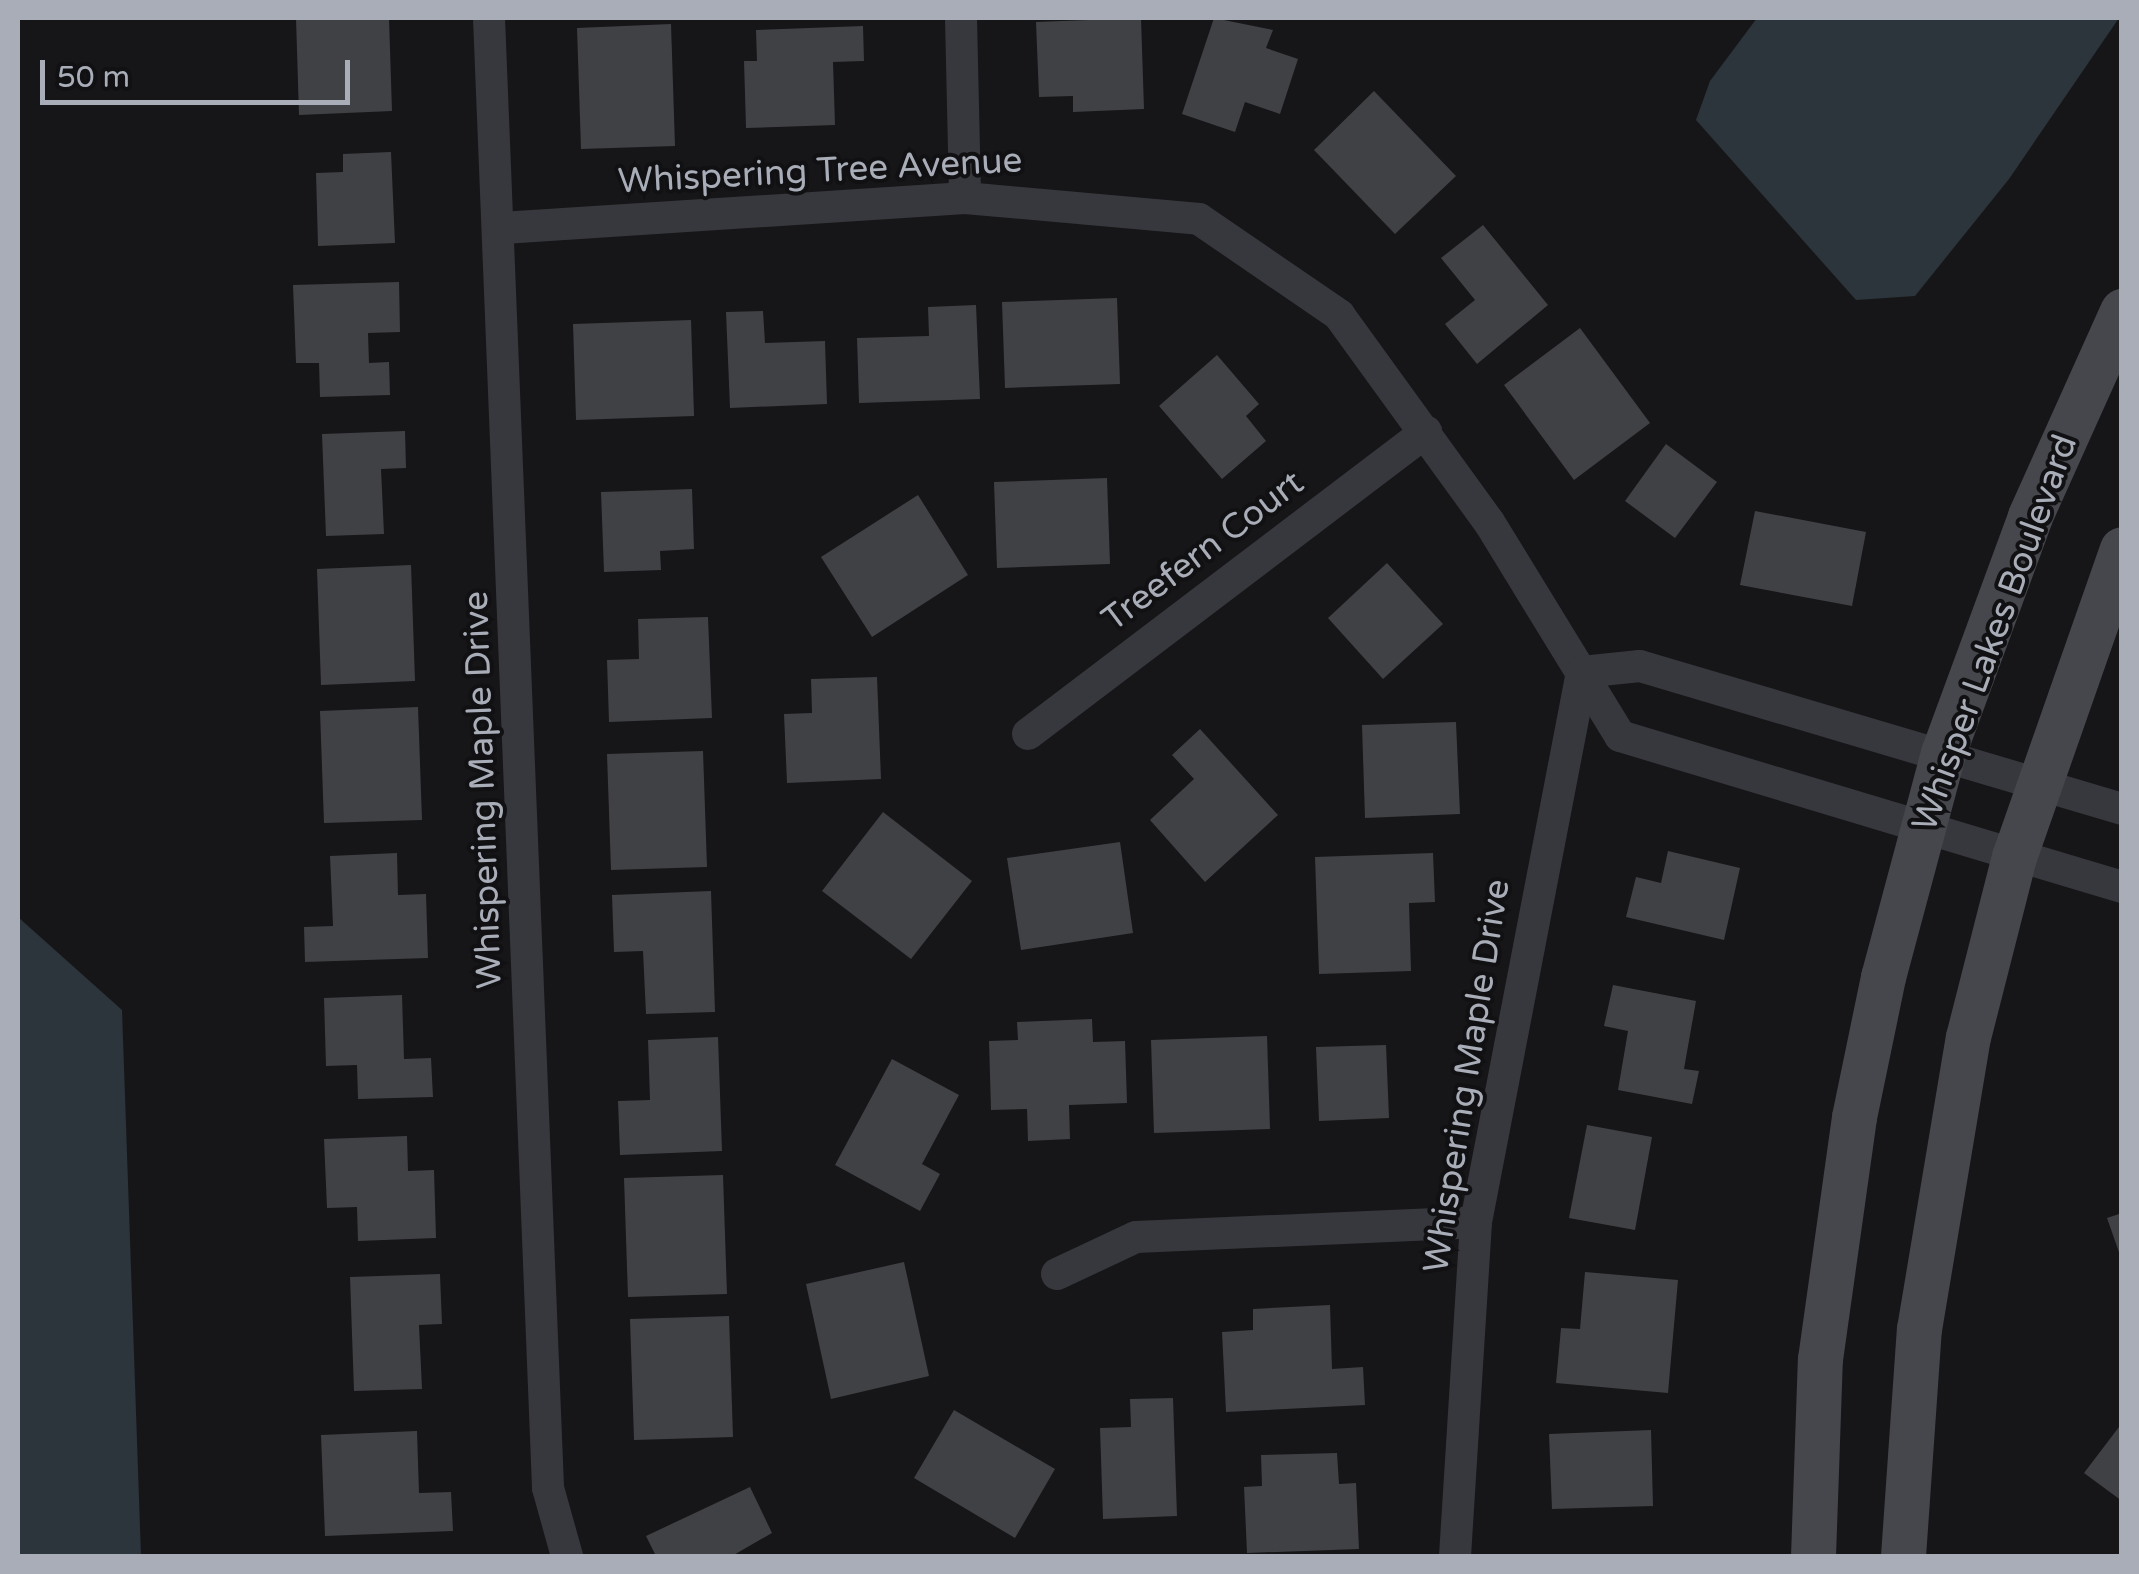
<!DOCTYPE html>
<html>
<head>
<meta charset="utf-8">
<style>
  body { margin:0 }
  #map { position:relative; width:2139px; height:1574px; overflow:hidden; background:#161618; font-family:"Varela Round",sans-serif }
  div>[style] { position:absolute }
  .water>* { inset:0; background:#2c353c }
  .building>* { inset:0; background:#404145 }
  .street>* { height:32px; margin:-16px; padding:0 16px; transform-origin:16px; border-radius:16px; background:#37383d }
  .secondary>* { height:45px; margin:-22.5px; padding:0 22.5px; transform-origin:22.5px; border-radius:22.5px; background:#45474d }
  span { translate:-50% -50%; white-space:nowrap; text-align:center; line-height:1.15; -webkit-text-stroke:8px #111113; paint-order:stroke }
  .street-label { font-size:35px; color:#a8adb8 }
  .frame { position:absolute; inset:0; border:20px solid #a8adb8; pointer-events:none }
  .scale { position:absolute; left:40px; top:60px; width:310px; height:45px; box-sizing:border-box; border:5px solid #a8adb8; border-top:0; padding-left:12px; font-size:30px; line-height:35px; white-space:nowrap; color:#a8adb8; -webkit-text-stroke:8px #111113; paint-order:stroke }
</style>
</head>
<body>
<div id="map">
  <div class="water">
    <div style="clip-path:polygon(1757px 18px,2119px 18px,2009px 179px,1915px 296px,1856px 300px,1696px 120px,1710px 81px)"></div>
    <div style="clip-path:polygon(18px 917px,122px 1010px,141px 1556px,18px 1556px)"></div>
  </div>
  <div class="building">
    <div style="clip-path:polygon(296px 18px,389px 18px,392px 111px,299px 115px)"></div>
    <div style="clip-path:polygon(1141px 18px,1144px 109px,1073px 112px,1073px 96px,1039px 97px,1036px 22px)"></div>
    <div style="clip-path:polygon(1214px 18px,1273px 30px,1266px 48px,1298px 59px,1280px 114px,1245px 102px,1235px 132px,1182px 114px)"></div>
    <div style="clip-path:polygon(671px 24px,675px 146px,581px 149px,577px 28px)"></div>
    <div style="clip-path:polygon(863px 26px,864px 61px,833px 62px,835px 125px,746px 128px,744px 61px,757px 61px,756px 30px)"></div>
    <div style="clip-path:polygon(1374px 91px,1456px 176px,1395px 234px,1314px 150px)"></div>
    <div style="clip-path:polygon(391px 152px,395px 243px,318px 246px,316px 173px,343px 172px,343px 154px)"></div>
    <div style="clip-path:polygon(1483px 225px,1548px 305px,1477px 364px,1445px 324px,1475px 300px,1441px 258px)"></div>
    <div style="clip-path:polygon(399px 282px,400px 332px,368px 333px,369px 363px,389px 362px,390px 395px,320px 397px,319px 363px,296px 363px,293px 285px)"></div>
    <div style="clip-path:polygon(1117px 298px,1120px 384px,1005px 388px,1002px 302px)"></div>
    <div style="clip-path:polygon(976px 305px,980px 399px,859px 403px,857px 338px,929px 336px,928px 307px)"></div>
    <div style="clip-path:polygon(763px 311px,765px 343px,825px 341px,827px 404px,730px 408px,726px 312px)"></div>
    <div style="clip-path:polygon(691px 320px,694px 416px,576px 420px,573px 324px)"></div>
    <div style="clip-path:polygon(1580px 328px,1650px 423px,1574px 480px,1504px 385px)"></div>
    <div style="clip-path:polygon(1217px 355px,1259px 404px,1246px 416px,1266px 441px,1222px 479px,1159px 406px)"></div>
    <div style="clip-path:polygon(405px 431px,406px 468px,381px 469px,384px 534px,326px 536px,322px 434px)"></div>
    <div style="clip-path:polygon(1666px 444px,1717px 482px,1675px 538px,1625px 501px)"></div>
    <div style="clip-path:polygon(1107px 478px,1110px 564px,997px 568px,994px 482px)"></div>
    <div style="clip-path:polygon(692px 489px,694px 549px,660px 551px,661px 570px,604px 572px,601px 492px)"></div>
    <div style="clip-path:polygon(918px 495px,968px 575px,872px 637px,821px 557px)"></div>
    <div style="clip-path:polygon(1755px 511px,1866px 532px,1852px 606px,1740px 585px)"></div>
    <div style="clip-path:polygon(1387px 563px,1443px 624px,1383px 679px,1328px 618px)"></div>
    <div style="clip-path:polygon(411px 565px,415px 681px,321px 685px,317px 569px)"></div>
    <div style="clip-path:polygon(708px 617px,712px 718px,609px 722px,607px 660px,639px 659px,638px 619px)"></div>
    <div style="clip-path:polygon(877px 677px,881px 779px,787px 783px,784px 714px,812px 713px,811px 679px)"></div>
    <div style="clip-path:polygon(418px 707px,422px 820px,324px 823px,320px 711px)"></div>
    <div style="clip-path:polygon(1456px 722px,1460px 814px,1365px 818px,1362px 725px)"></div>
    <div style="clip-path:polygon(1200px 729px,1278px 815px,1205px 882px,1150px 820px,1194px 779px,1172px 755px)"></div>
    <div style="clip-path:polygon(703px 751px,707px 867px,611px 870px,607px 754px)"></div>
    <div style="clip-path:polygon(883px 812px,972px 881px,911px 959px,822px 891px)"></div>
    <div style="clip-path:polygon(1120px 842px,1133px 933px,1021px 950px,1007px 858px)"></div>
    <div style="clip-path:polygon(1668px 851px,1740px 868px,1724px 940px,1626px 917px,1636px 877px,1661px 883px)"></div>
    <div style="clip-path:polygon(397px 853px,398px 895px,426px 894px,428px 958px,305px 962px,304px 927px,333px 926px,330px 856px)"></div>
    <div style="clip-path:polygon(1433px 853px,1435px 902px,1409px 903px,1411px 971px,1319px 974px,1315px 857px)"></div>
    <div style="clip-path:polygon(711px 891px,715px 1012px,646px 1014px,643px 951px,614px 952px,612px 895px)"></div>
    <div style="clip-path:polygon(1613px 985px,1696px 1001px,1684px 1069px,1699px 1071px,1692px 1104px,1618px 1090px,1628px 1031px,1604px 1026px)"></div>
    <div style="clip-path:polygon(402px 995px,404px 1059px,431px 1058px,433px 1097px,358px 1099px,357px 1065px,326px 1066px,324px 998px)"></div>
    <div style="clip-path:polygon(1092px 1019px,1093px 1042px,1125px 1041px,1127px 1103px,1069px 1105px,1070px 1139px,1028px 1141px,1027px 1109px,991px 1110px,989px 1041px,1018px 1040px,1017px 1022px)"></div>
    <div style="clip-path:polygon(1267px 1036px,1270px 1129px,1154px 1133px,1151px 1040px)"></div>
    <div style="clip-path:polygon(718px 1037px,722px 1151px,620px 1155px,618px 1101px,650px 1100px,648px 1040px)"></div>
    <div style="clip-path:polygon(1386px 1045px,1389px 1118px,1319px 1121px,1316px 1047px)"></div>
    <div style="clip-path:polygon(892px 1059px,959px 1095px,922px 1164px,940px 1174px,920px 1211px,835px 1165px)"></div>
    <div style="clip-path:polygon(1587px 1125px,1652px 1137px,1635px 1230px,1569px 1218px)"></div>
    <div style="clip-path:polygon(407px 1136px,408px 1171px,434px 1170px,436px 1238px,358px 1241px,357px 1207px,327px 1208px,324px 1139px)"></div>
    <div style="clip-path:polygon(723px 1175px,727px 1294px,628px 1297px,624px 1178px)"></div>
    <div style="clip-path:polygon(2122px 1213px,2122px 1258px,2121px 1258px,2107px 1218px)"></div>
    <div style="clip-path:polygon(904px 1262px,929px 1376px,831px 1399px,806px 1284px)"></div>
    <div style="clip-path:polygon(1585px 1272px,1678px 1280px,1668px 1393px,1556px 1383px,1561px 1328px,1580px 1329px)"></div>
    <div style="clip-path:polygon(440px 1274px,442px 1324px,419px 1325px,422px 1389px,354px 1391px,350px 1277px)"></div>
    <div style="clip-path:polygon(1330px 1305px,1332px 1369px,1363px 1367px,1365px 1405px,1226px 1412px,1222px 1332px,1253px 1330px,1253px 1309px)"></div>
    <div style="clip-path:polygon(729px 1316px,733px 1437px,634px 1440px,630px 1319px)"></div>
    <div style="clip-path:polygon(1173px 1398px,1177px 1516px,1103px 1519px,1100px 1428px,1131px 1427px,1130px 1399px)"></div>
    <div style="clip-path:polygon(954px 1410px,1055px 1469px,1015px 1538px,914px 1478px)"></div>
    <div style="clip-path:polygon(2122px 1423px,2122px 1501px,2084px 1473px)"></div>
    <div style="clip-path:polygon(1651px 1430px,1653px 1506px,1552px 1509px,1549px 1434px)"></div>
    <div style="clip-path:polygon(417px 1431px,419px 1493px,451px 1492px,453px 1531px,325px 1536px,321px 1435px)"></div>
    <div style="clip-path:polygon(1337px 1453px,1339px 1484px,1356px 1483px,1359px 1549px,1247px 1553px,1244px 1487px,1262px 1486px,1261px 1455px)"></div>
    <div style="clip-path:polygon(750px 1487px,772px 1533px,732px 1556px,656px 1556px,646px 1536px)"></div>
  </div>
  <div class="street">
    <div style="left:489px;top:18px;width:1471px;rotate:87.7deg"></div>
    <div style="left:548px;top:1488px;width:71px;rotate:74.4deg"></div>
    <div style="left:961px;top:18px;width:180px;rotate:88.7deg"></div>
    <div style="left:502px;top:228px;width:464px;rotate:-3.7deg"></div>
    <div style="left:965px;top:198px;width:235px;rotate:5.1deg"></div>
    <div style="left:1199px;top:219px;width:170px;rotate:34.4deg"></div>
    <div style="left:1339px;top:315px;width:256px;rotate:54.1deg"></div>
    <div style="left:1489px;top:522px;width:251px;rotate:58.5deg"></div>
    <div style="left:1620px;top:736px;width:524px;rotate:16.74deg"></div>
    <div style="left:1582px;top:672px;width:58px;rotate:-5.9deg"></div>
    <div style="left:1640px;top:666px;width:503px;rotate:16.52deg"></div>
    <div style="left:1028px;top:734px;width:500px;rotate:-37.2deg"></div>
    <div style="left:1057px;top:1274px;width:87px;rotate:-25.1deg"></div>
    <div style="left:1136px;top:1237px;width:340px;rotate:-2.5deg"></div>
    <div style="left:1455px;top:1556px;width:335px;rotate:-86.4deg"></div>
    <div style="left:1476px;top:1222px;width:560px;rotate:-79.09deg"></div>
  </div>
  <div class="secondary">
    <div style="left:1813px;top:1556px;width:197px;rotate:-88deg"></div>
    <div style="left:1820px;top:1359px;width:244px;rotate:-82deg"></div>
    <div style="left:1854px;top:1117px;width:143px;rotate:-78.3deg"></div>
    <div style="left:1883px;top:977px;width:232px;rotate:-75deg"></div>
    <div style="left:1943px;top:753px;width:252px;rotate:-69.8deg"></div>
    <div style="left:2030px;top:516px;width:225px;rotate:-65.8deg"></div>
    <div style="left:1903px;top:1556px;width:228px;rotate:-86deg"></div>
    <div style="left:1919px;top:1329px;width:296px;rotate:-80.5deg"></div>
    <div style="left:1968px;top:1037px;width:186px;rotate:-75.7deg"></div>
    <div style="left:2014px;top:857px;width:326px;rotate:-70.7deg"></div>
  </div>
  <div class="street-label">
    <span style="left:820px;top:171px;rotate:-3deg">Whispering Tree Avenue</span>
    <span style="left:1203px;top:551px;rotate:-37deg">Treefern Court</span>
    <span style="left:1995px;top:633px;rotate:-70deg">Whisper Lakes Boulevard</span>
    <span style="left:483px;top:790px;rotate:-92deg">Whispering Maple Drive</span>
    <span style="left:1467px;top:1076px;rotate:-81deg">Whispering Maple Drive</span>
  </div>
  <div class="frame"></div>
  <div class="scale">50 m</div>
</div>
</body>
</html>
